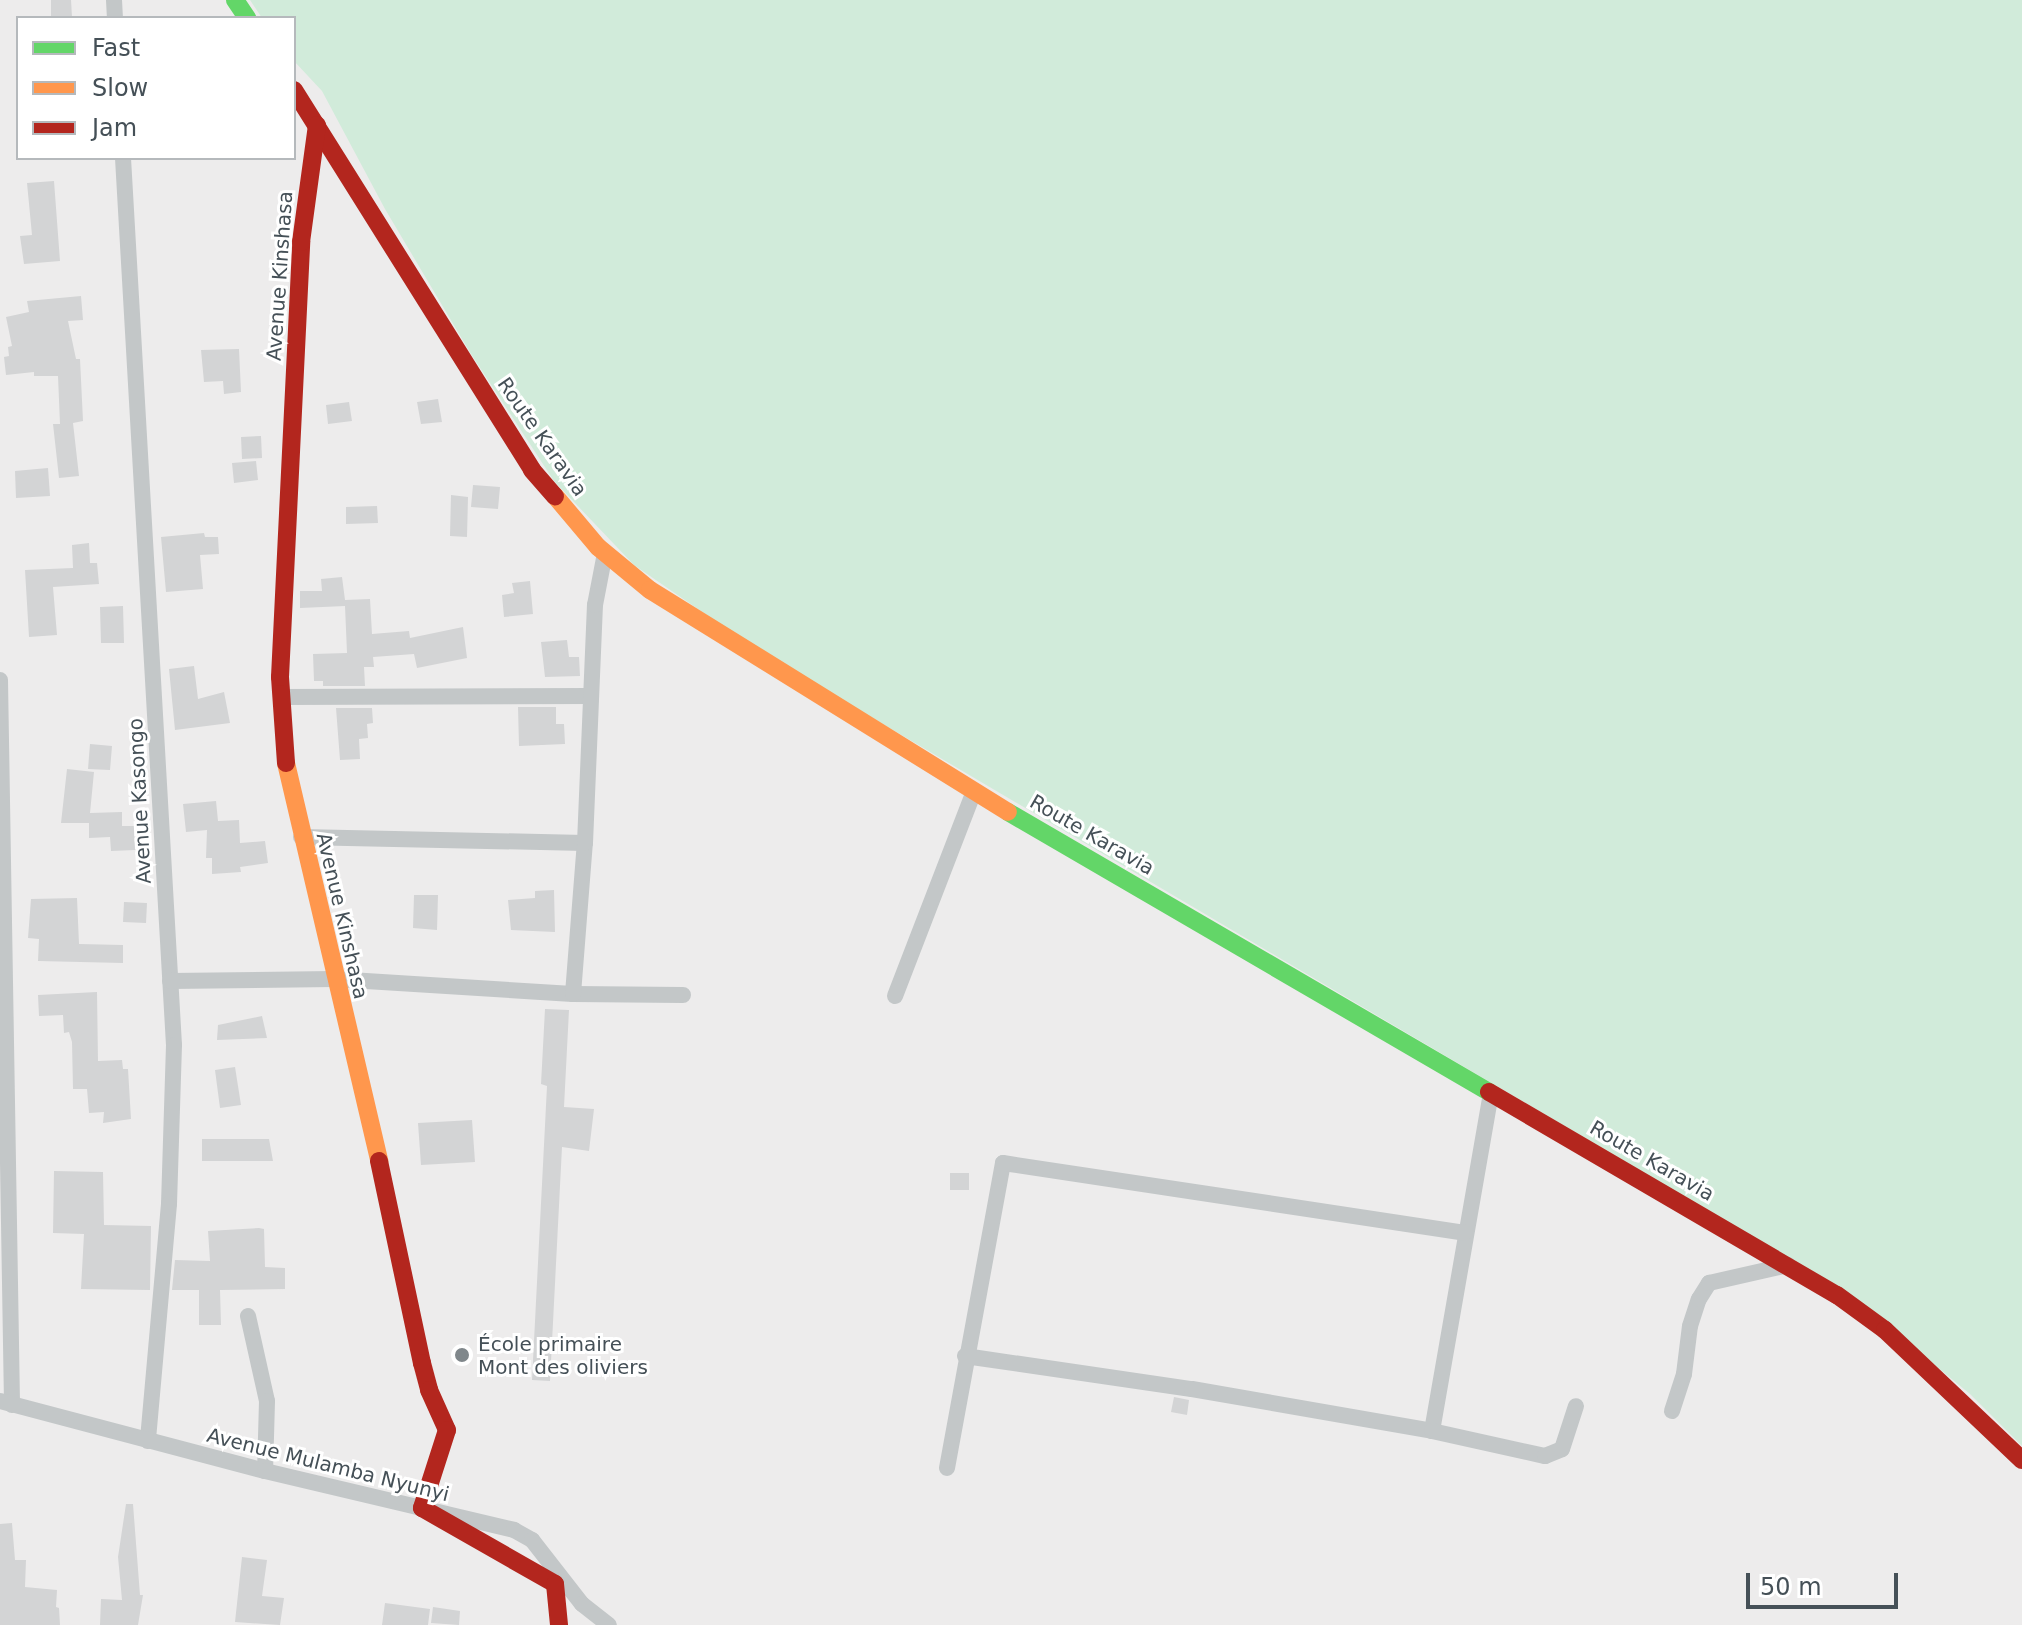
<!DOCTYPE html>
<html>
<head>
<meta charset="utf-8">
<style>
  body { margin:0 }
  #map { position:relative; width:2022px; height:1625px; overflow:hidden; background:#edecec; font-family:"DejaVu Sans",sans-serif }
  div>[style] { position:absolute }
  .green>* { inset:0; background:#d1ebda }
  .building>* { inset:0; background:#d3d4d5 }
  .street>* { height:16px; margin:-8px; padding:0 8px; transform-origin:8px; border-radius:8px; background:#c3c7c8 }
  .fast>* { height:18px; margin:-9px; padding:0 9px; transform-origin:9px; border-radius:9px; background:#63d668 }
  .slow>* { height:18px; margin:-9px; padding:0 9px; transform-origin:9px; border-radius:9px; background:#ff974d }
  .jam>* { height:18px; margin:-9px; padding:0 9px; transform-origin:9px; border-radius:9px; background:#b3261e }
  .dots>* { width:22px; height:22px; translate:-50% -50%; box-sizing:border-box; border:4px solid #fff; border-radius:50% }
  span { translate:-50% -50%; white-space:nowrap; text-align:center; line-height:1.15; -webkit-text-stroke:6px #fff; paint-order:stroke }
  .street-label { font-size:20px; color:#455057 }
  .poi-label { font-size:20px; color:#455057 }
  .left { translate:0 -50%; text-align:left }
  .legend { position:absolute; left:16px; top:16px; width:280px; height:144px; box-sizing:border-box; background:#fff; border:2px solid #b5b9bc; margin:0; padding:10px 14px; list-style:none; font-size:24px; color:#455057 }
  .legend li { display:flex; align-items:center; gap:16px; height:40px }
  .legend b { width:40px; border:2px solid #b5b9bc }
  .scale { position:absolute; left:1746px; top:1573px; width:152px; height:36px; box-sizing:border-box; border:4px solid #455057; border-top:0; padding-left:10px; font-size:24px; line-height:28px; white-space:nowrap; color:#455057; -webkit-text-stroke:6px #fff; paint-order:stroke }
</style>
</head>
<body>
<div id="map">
  <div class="green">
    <div style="clip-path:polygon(250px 0,2022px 0,2022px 1446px,1970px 1394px,1846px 1292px,759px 651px,634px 565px,554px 481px,471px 354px,385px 209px,322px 91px,294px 61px,294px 18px,262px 18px)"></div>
  </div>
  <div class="building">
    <div style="clip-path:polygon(51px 0,71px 0,72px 17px,51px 17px)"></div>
    <div style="clip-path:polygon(54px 181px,60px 261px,24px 264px,20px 236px,32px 235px,27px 183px)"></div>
    <div style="clip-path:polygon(81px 296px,83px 320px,68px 321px,76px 359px,80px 359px,83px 421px,73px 423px,79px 476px,59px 478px,53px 424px,60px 424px,58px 376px,34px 376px,34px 372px,6px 375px,4px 357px,9px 356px,8px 347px,12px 346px,6px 317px,29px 312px,27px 301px)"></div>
    <div style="clip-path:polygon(239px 349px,241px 392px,224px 394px,223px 381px,204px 382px,201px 350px)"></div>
    <div style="clip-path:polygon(438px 399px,442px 422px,421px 424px,417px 402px)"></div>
    <div style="clip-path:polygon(349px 402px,352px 421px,328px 424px,326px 405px)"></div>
    <div style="clip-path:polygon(261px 436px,262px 458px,242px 459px,241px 437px)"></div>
    <div style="clip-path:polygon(256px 461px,258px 480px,234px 483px,232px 463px)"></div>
    <div style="clip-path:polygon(48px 468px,50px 496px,16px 498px,15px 471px)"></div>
    <div style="clip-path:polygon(473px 485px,500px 487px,498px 509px,471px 507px)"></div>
    <div style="clip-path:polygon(451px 495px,468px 497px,467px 537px,450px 536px)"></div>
    <div style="clip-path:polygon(377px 506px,378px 523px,346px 524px,346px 507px)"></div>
    <div style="clip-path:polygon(204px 533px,205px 537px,218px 537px,219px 554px,200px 555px,203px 589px,166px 592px,161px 537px)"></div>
    <div style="clip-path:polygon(89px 543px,90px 563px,97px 563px,99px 584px,53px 587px,57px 635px,29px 637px,25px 570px,73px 568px,72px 545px)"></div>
    <div style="clip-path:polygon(342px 577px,345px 600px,370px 599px,372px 634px,409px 631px,410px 638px,463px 627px,467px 658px,417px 668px,414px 654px,373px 657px,374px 667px,364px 667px,365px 686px,323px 686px,323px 681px,314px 681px,313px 654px,347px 653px,345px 606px,300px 608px,300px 591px,322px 591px,321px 579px)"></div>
    <div style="clip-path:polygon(530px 581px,533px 614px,504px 617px,502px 595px,514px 593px,512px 583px)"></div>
    <div style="clip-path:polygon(123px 606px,124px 643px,101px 643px,100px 607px)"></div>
    <div style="clip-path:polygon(567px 640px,569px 657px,579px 657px,580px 676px,545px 677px,541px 642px)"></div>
    <div style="clip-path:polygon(194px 666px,198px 699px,224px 692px,230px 723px,175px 730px,169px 669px)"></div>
    <div style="clip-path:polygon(518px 707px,556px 707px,556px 724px,564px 724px,565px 744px,519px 746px)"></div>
    <div style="clip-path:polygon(336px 708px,372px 708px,373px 723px,367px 724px,368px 738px,359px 739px,360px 759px,340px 760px)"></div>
    <div style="clip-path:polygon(90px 744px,112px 746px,110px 770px,88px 769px)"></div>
    <div style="clip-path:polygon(67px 769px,94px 772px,90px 813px,122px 812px,122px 826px,134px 826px,135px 850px,111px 851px,110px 837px,89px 838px,89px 823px,61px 823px)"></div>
    <div style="clip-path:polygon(216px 801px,218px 821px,239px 820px,240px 843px,265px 841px,268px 863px,240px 867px,241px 872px,212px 874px,212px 858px,206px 858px,207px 830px,186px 832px,183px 804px)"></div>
    <div style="clip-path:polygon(554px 890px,555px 932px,511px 930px,508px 900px,535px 898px,535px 891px)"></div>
    <div style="clip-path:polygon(414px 895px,438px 895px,437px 930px,413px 928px)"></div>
    <div style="clip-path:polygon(77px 898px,79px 944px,123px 945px,123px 963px,38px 961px,39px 939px,28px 938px,31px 899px)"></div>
    <div style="clip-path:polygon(124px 902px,147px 903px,146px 923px,123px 922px)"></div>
    <div style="clip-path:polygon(97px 992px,98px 1061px,122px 1060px,123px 1069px,128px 1069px,131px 1119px,103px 1123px,104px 1112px,89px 1113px,87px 1089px,73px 1089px,72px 1042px,69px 1032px,64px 1033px,63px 1015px,39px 1016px,38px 995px)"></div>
    <div style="clip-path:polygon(545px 1009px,569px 1010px,564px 1107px,594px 1109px,589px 1151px,562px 1147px,550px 1381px,532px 1380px,547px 1086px,541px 1084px)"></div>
    <div style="clip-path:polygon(262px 1016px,267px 1038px,217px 1040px,218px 1025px)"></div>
    <div style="clip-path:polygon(235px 1067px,241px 1105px,220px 1108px,215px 1070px)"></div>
    <div style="clip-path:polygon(472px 1120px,475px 1162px,421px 1165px,418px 1123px)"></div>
    <div style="clip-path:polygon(202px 1139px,269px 1139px,273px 1161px,202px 1161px)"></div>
    <div style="clip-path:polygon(54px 1171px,103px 1172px,104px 1225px,151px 1226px,150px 1290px,81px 1289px,84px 1234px,53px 1233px)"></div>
    <div style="clip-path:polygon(950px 1173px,969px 1173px,969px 1190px,950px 1190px)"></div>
    <div style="clip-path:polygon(259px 1228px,264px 1229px,265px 1267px,285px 1268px,285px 1289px,220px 1290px,221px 1325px,199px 1325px,199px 1290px,172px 1290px,175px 1260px,210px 1261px,208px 1231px)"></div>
    <div style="clip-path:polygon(1174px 1397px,1189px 1400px,1187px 1415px,1171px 1412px)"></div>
    <div style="clip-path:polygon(126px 1504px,133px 1504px,140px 1595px,143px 1595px,138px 1625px,100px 1625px,101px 1599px,122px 1600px,118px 1557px)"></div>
    <div style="clip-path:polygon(12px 1523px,15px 1560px,26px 1560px,25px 1587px,57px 1590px,56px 1607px,59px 1608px,60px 1625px,0 1625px,0 1524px)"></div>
    <div style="clip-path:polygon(242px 1557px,267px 1560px,262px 1596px,284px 1598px,280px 1625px,235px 1622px)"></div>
    <div style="clip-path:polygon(385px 1603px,430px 1609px,428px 1625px,382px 1625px)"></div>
    <div style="clip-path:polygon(433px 1607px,460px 1611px,459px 1625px,431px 1623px)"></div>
  </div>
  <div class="street">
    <div style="left:114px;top:0;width:18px;rotate:87deg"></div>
    <div style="left:123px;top:158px;width:888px;rotate:86.71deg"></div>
    <div style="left:174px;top:1045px;width:159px;rotate:91.8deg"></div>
    <div style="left:169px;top:1204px;width:238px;rotate:95.1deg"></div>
    <div style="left:0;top:680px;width:725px;rotate:89.05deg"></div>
    <div style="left:281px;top:697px;width:310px;rotate:-0.2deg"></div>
    <div style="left:301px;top:837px;width:284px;rotate:1.2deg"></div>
    <div style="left:170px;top:981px;width:164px;rotate:-0.7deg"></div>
    <div style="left:334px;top:979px;width:239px;rotate:3.6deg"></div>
    <div style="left:573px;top:994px;width:110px;rotate:0.5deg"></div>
    <div style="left:573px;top:994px;width:151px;rotate:-85.5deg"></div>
    <div style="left:585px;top:843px;width:238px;rotate:-87.6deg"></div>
    <div style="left:595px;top:605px;width:53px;rotate:-79.1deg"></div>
    <div style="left:895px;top:996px;width:220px;rotate:-68.9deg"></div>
    <div style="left:248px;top:1316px;width:87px;rotate:77.4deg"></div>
    <div style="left:267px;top:1401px;width:70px;rotate:91.6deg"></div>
    <div style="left:965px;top:1356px;width:229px;rotate:8.3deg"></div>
    <div style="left:1192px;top:1389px;width:244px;rotate:9.9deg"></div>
    <div style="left:1432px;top:1431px;width:343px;rotate:-80.1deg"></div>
    <div style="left:0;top:1401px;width:274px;rotate:14.8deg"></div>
    <div style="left:265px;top:1471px;width:256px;rotate:13.3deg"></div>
    <div style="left:514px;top:1530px;width:21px;rotate:29deg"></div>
    <div style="left:532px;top:1540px;width:81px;rotate:52deg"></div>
    <div style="left:582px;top:1604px;width:34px;rotate:38deg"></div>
    <div style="left:1672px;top:1411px;width:39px;rotate:-72deg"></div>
    <div style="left:1684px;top:1374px;width:48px;rotate:-82.9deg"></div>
    <div style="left:1690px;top:1326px;width:28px;rotate:-72deg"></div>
    <div style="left:1699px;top:1299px;width:19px;rotate:-58deg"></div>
    <div style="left:1709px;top:1283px;width:81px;rotate:-12.8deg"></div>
    <div style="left:1432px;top:1431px;width:116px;rotate:12.5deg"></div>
    <div style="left:1545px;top:1456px;width:18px;rotate:-22deg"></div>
    <div style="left:1562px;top:1449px;width:45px;rotate:-72deg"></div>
    <div style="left:947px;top:1468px;width:310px;rotate:-79.6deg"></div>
    <div style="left:1003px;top:1163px;width:467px;rotate:8.6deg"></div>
  </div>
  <div class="fast">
    <div style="left:235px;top:0;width:22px;rotate:56deg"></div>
    <div style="left:1008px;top:812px;width:557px;rotate:30.2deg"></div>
  </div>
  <div class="slow">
    <div style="left:555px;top:496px;width:67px;rotate:49.9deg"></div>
    <div style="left:598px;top:547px;width:67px;rotate:39.6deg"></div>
    <div style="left:650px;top:590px;width:421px;rotate:31.8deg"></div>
    <div style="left:286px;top:763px;width:409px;rotate:76.8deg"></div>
  </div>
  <div class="jam">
    <div style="left:294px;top:90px;width:448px;rotate:57.9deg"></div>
    <div style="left:532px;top:470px;width:35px;rotate:49deg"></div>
    <div style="left:286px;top:763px;width:86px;rotate:-94deg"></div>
    <div style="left:280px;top:677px;width:436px;rotate:-87.2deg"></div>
    <div style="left:301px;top:242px;width:118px;rotate:-82.2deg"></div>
    <div style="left:1489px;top:1092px;width:403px;rotate:30.3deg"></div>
    <div style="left:1837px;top:1295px;width:59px;rotate:36.1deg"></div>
    <div style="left:1885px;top:1330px;width:189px;rotate:43.5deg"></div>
    <div style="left:379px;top:1161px;width:207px;rotate:78deg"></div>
    <div style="left:422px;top:1363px;width:28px;rotate:75deg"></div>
    <div style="left:429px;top:1390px;width:44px;rotate:65.8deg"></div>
    <div style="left:447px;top:1430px;width:82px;rotate:107.8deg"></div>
    <div style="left:422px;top:1508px;width:153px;rotate:29.7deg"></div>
    <div style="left:555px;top:1584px;width:41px;rotate:84.4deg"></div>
  </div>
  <div class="dots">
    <div style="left:462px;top:1355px;background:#80878b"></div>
  </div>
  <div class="street-label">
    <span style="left:280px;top:276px;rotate:-86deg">Avenue Kinshasa</span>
    <span style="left:542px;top:437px;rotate:55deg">Route Karavia</span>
    <span style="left:140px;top:801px;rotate:-93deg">Avenue Kasongo</span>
    <span style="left:1092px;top:835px;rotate:30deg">Route Karavia</span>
    <span style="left:342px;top:916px;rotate:77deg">Avenue Kinshasa</span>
    <span style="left:1652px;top:1161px;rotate:30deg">Route Karavia</span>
    <span style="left:328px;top:1465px;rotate:14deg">Avenue Mulamba Nyunyi</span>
  </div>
  <div class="poi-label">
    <span class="left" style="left:478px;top:1356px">École primaire<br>Mont des oliviers</span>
  </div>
  <ul class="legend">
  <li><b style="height:10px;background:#63d668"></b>Fast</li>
  <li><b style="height:10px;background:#ff974d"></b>Slow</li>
  <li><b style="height:10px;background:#b3261e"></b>Jam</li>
  </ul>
  <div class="scale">50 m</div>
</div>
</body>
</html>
